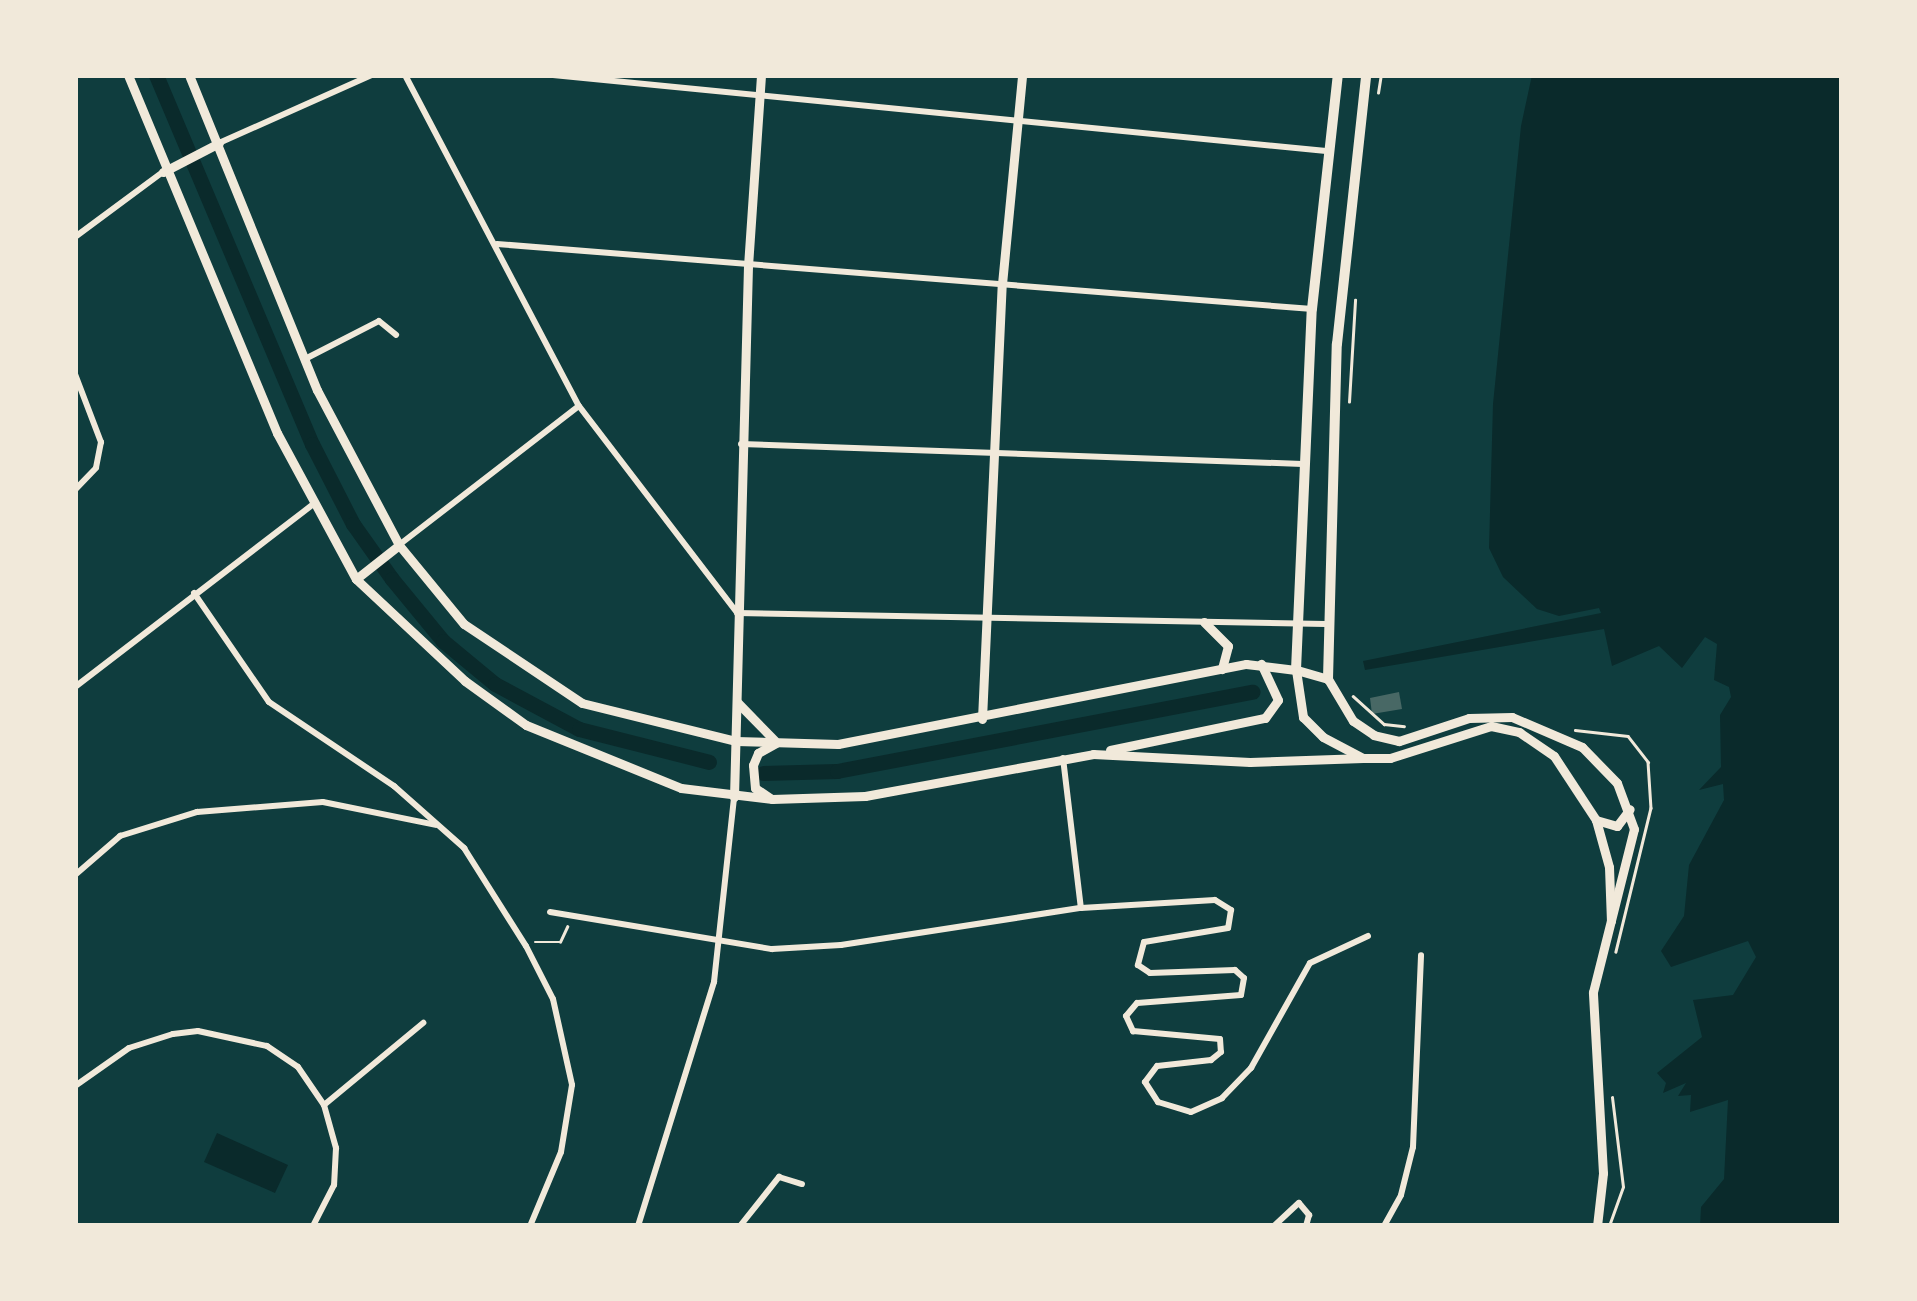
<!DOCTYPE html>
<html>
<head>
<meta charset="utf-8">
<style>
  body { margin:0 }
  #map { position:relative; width:1917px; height:1301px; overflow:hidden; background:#0f3d3e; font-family:Manrope,sans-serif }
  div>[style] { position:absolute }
  .water>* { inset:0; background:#0a2a2b }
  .canal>* { height:15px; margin:-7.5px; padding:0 7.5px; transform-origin:7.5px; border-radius:7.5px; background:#0a2a2b }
  .building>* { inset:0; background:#486865 }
  .path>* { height:2.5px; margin:-1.25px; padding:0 1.25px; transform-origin:1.25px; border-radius:1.25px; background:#f1e9da }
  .minor>* { height:6px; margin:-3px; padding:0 3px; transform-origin:3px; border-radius:3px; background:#f1e9da }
  .secondary>* { height:9px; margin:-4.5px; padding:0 4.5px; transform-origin:4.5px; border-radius:4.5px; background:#f1e9da }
  .primary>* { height:9px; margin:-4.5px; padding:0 4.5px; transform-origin:4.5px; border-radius:4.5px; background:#f1e9da }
  .trunk>* { height:10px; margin:-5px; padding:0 5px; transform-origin:5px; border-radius:5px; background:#f1e9da }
  span { translate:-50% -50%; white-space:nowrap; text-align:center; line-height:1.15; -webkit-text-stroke:9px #f1e9da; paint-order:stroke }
  .frame { position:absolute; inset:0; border:78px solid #f1e9da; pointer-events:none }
</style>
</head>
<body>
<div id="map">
  <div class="water">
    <div style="clip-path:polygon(1532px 75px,1842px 75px,1842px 1226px,1700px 1226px,1701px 1207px,1724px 1179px,1728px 1100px,1690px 1112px,1691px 1095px,1678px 1096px,1686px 1083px,1663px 1093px,1666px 1083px,1657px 1073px,1702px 1037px,1693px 1000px,1733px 995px,1756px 957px,1748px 941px,1671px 967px,1661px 951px,1684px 916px,1689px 865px,1724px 800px,1723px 784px,1699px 790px,1721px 767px,1720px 715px,1731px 697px,1729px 687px,1714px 680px,1717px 644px,1705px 637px,1682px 668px,1659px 646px,1612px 666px,1604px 629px,1365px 670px,1363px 661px,1601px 613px,1599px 608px,1559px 616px,1537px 609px,1503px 577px,1489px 548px,1493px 404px,1521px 126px)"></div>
    <div style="clip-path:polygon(217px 1133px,288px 1165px,275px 1193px,204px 1162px)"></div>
  </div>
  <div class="canal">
    <div style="left:156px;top:75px;width:401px;rotate:67.1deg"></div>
    <div style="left:312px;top:444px;width:90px;rotate:62.9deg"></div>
    <div style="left:353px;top:524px;width:67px;rotate:54.7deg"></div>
    <div style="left:392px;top:579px;width:80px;rotate:50.6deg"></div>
    <div style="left:443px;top:641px;width:67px;rotate:39.6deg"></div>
    <div style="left:495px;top:684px;width:95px;rotate:28.2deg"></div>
    <div style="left:579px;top:729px;width:134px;rotate:14.2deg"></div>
    <div style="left:763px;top:773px;width:74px;rotate:-1.5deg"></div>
    <div style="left:837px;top:771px;width:423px;rotate:-10.8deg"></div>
  </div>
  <div class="building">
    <div style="clip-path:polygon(1399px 692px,1402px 709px,1372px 714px,1370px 698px)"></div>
  </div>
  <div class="path">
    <div style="left:1378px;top:93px;width:18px;rotate:-81deg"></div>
    <div style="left:1349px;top:402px;width:102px;rotate:-86.6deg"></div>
    <div style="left:1353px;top:696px;width:42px;rotate:42.1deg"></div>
    <div style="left:1384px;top:724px;width:20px;rotate:6deg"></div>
    <div style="left:1575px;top:730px;width:53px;rotate:6.5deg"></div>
    <div style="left:1628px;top:736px;width:33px;rotate:52deg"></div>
    <div style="left:1648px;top:762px;width:46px;rotate:86.3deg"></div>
    <div style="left:1651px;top:808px;width:148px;rotate:103.7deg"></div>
    <div style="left:535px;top:942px;width:25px"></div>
    <div style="left:560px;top:942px;width:17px;rotate:-65deg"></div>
    <div style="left:1609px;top:1226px;width:41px;rotate:-70.3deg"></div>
    <div style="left:1623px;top:1187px;width:90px;rotate:-97deg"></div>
  </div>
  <div class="minor">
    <div style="left:405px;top:75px;width:374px;rotate:62.3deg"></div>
    <div style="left:579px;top:406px;width:260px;rotate:52.6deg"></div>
    <div style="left:737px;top:613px;width:589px;rotate:1.07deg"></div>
    <div style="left:553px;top:75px;width:777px;rotate:5.62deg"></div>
    <div style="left:219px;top:143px;width:167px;rotate:-24deg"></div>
    <div style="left:75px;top:237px;width:109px;rotate:-36.5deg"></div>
    <div style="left:497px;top:244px;width:818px;rotate:4.56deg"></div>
    <div style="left:305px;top:359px;width:83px;rotate:-27.2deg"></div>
    <div style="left:379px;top:321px;width:22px;rotate:39deg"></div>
    <div style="left:75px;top:374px;width:73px;rotate:69.1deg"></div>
    <div style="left:101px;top:442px;width:26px;rotate:101deg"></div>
    <div style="left:96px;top:468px;width:30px;rotate:134deg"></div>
    <div style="left:741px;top:444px;width:562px;rotate:2.04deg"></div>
    <div style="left:399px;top:545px;width:227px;rotate:-37.7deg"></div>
    <div style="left:194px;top:593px;width:132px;rotate:55.5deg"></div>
    <div style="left:269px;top:702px;width:151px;rotate:33.9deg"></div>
    <div style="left:394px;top:786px;width:94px;rotate:41.5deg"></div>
    <div style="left:464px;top:848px;width:116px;rotate:57.7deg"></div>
    <div style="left:526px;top:946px;width:59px;rotate:63deg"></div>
    <div style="left:553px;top:999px;width:88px;rotate:77.5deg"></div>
    <div style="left:572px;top:1085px;width:68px;rotate:99.3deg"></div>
    <div style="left:561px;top:1152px;width:80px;rotate:112.7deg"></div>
    <div style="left:75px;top:687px;width:299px;rotate:-37.5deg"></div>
    <div style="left:1063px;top:758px;width:151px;rotate:83.2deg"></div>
    <div style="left:75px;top:875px;width:60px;rotate:-40.9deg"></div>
    <div style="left:120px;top:836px;width:81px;rotate:-17.3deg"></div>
    <div style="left:197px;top:812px;width:126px;rotate:-4.5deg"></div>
    <div style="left:323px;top:802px;width:115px;rotate:11.5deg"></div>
    <div style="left:550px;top:912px;width:225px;rotate:9.5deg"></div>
    <div style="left:772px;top:949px;width:69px;rotate:-3.3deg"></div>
    <div style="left:841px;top:945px;width:243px;rotate:-8.8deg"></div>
    <div style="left:1081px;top:908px;width:134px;rotate:-3.4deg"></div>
    <div style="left:1215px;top:900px;width:19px;rotate:32deg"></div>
    <div style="left:1231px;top:910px;width:18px;rotate:99deg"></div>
    <div style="left:1228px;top:928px;width:85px;rotate:170.5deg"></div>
    <div style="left:1144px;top:942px;width:24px;rotate:105deg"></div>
    <div style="left:1138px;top:965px;width:14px;rotate:34deg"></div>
    <div style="left:1150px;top:973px;width:85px;rotate:-2deg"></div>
    <div style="left:1235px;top:970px;width:12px;rotate:42deg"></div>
    <div style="left:1244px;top:978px;width:17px;rotate:100deg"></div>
    <div style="left:1241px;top:995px;width:104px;rotate:175.6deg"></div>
    <div style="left:1137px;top:1003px;width:17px;rotate:130deg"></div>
    <div style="left:1126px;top:1016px;width:17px;rotate:65deg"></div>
    <div style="left:1133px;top:1031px;width:87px;rotate:5.3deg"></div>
    <div style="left:1220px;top:1039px;width:13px;rotate:86deg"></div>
    <div style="left:1221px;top:1052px;width:13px;rotate:141deg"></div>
    <div style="left:1211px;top:1060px;width:54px;rotate:173.7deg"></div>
    <div style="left:1157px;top:1066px;width:20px;rotate:127deg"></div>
    <div style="left:1145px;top:1082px;width:24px;rotate:57deg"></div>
    <div style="left:1158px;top:1102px;width:34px;rotate:17deg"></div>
    <div style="left:1191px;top:1112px;width:34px;rotate:-24deg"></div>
    <div style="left:1222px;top:1098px;width:42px;rotate:-46deg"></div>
    <div style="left:1251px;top:1068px;width:120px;rotate:-60.7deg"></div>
    <div style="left:1310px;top:963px;width:64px;rotate:-25deg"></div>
    <div style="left:75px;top:1086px;width:66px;rotate:-35.1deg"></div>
    <div style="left:129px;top:1048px;width:46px;rotate:-17.7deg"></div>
    <div style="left:173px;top:1034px;width:25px;rotate:-7deg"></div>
    <div style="left:198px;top:1031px;width:71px;rotate:12.3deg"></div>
    <div style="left:267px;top:1046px;width:37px;rotate:34deg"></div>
    <div style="left:298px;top:1067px;width:46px;rotate:55.6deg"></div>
    <div style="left:324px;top:1105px;width:45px;rotate:74.4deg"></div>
    <div style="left:336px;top:1148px;width:37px;rotate:93deg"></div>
    <div style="left:334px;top:1185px;width:46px;rotate:117.1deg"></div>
    <div style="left:324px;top:1105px;width:129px;rotate:-39.6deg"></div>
    <div style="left:638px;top:1226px;width:256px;rotate:-72.7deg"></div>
    <div style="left:714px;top:982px;width:186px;rotate:-83.8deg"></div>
    <div style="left:740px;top:1226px;width:63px;rotate:-51.5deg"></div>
    <div style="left:779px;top:1177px;width:24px;rotate:17deg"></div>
    <div style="left:1274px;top:1226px;width:34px;rotate:-43deg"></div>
    <div style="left:1299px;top:1203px;width:16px;rotate:50deg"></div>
    <div style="left:1309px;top:1215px;width:11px;rotate:105deg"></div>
    <div style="left:1384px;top:1226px;width:35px;rotate:-61deg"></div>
    <div style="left:1401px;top:1195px;width:49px;rotate:-76deg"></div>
    <div style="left:1413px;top:1147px;width:192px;rotate:-87.6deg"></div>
  </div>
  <div class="secondary">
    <div style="left:128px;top:75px;width:388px;rotate:67.4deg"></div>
    <div style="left:277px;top:433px;width:166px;rotate:61.6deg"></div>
    <div style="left:356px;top:579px;width:149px;rotate:43.1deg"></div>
    <div style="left:465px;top:681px;width:75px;rotate:35.8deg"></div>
    <div style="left:526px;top:725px;width:167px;rotate:22.1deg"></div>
    <div style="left:681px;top:788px;width:92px;rotate:6.9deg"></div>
    <div style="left:772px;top:799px;width:93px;rotate:-1.8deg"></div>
    <div style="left:865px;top:796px;width:232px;rotate:-10.4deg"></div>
    <div style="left:1093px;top:754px;width:157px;rotate:2.9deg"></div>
    <div style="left:1250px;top:762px;width:113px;rotate:-2deg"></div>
    <div style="left:189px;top:75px;width:340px;rotate:67.9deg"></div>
    <div style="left:317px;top:390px;width:175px;rotate:62.1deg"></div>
    <div style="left:399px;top:545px;width:102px;rotate:50.6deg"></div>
    <div style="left:464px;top:624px;width:142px;rotate:33.8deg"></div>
    <div style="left:582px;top:703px;width:159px;rotate:13.9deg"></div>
    <div style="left:736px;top:741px;width:102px;rotate:1.7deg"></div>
    <div style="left:838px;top:744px;width:416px;rotate:-11.1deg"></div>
    <div style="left:1246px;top:664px;width:50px;rotate:6.8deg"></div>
    <div style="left:163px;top:172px;width:63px;rotate:-27.4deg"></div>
    <div style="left:356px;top:579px;width:55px;rotate:-38.3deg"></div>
    <div style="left:1204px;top:622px;width:34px;rotate:45deg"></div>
    <div style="left:1228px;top:646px;width:24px;rotate:105deg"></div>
    <div style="left:737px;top:702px;width:54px;rotate:45.7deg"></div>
    <div style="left:982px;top:719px;width:435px;rotate:-87.4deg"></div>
    <div style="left:1002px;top:284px;width:210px;rotate:-84.5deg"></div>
    <div style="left:1110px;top:750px;width:158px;rotate:-11.7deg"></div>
    <div style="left:1265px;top:718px;width:22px;rotate:-54deg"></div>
    <div style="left:1278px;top:700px;width:40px;rotate:-115deg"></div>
    <div style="left:734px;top:797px;width:531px;rotate:-88.49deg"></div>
    <div style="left:748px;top:266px;width:191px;rotate:-86.1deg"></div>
    <div style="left:770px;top:798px;width:18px;rotate:-146deg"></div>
    <div style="left:755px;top:788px;width:23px;rotate:-95deg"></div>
    <div style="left:753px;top:765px;width:13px;rotate:-67deg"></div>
    <div style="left:758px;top:753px;width:21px;rotate:-29deg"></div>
  </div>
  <div class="primary">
    <div style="left:1596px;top:820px;width:22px;rotate:16deg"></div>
    <div style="left:1617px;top:826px;width:21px;rotate:-53deg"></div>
    <div style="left:1597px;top:1226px;width:53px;rotate:-83.5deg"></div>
    <div style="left:1603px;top:1173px;width:181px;rotate:-93.2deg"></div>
    <div style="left:1593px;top:992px;width:168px;rotate:-75.9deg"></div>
    <div style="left:1634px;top:829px;width:49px;rotate:-110.3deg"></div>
    <div style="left:1617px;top:783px;width:50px;rotate:-134.2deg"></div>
    <div style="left:1582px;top:747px;width:76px;rotate:-156.8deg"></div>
    <div style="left:1512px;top:717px;width:43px;rotate:178.7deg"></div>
    <div style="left:1469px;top:718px;width:74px;rotate:161.8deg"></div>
    <div style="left:1399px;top:741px;width:26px;rotate:-167deg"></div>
    <div style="left:1374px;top:735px;width:25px;rotate:-146deg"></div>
    <div style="left:1353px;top:721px;width:49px;rotate:-120.8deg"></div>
    <div style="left:1328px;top:679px;width:33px;rotate:-164deg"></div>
    <div style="left:1296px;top:670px;width:48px;rotate:81.5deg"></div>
    <div style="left:1303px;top:717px;width:28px;rotate:45deg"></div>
    <div style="left:1323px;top:737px;width:45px;rotate:27.7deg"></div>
    <div style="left:1363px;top:758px;width:27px"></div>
    <div style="left:1390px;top:758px;width:106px;rotate:-17.6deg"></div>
    <div style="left:1491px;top:726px;width:29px;rotate:12deg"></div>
    <div style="left:1519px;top:732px;width:42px;rotate:34.4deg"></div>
    <div style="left:1554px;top:756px;width:77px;rotate:56.7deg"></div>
    <div style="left:1596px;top:820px;width:49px;rotate:74.5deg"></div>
    <div style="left:1609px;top:867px;width:54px;rotate:87.9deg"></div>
  </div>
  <div class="trunk">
    <div style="left:1296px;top:670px;width:361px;rotate:-87.5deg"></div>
    <div style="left:1312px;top:309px;width:235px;rotate:-83.7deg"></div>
    <div style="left:1328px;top:679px;width:335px;rotate:-88.5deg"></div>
    <div style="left:1337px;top:344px;width:271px;rotate:-83.8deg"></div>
  </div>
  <div class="frame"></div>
</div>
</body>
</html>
